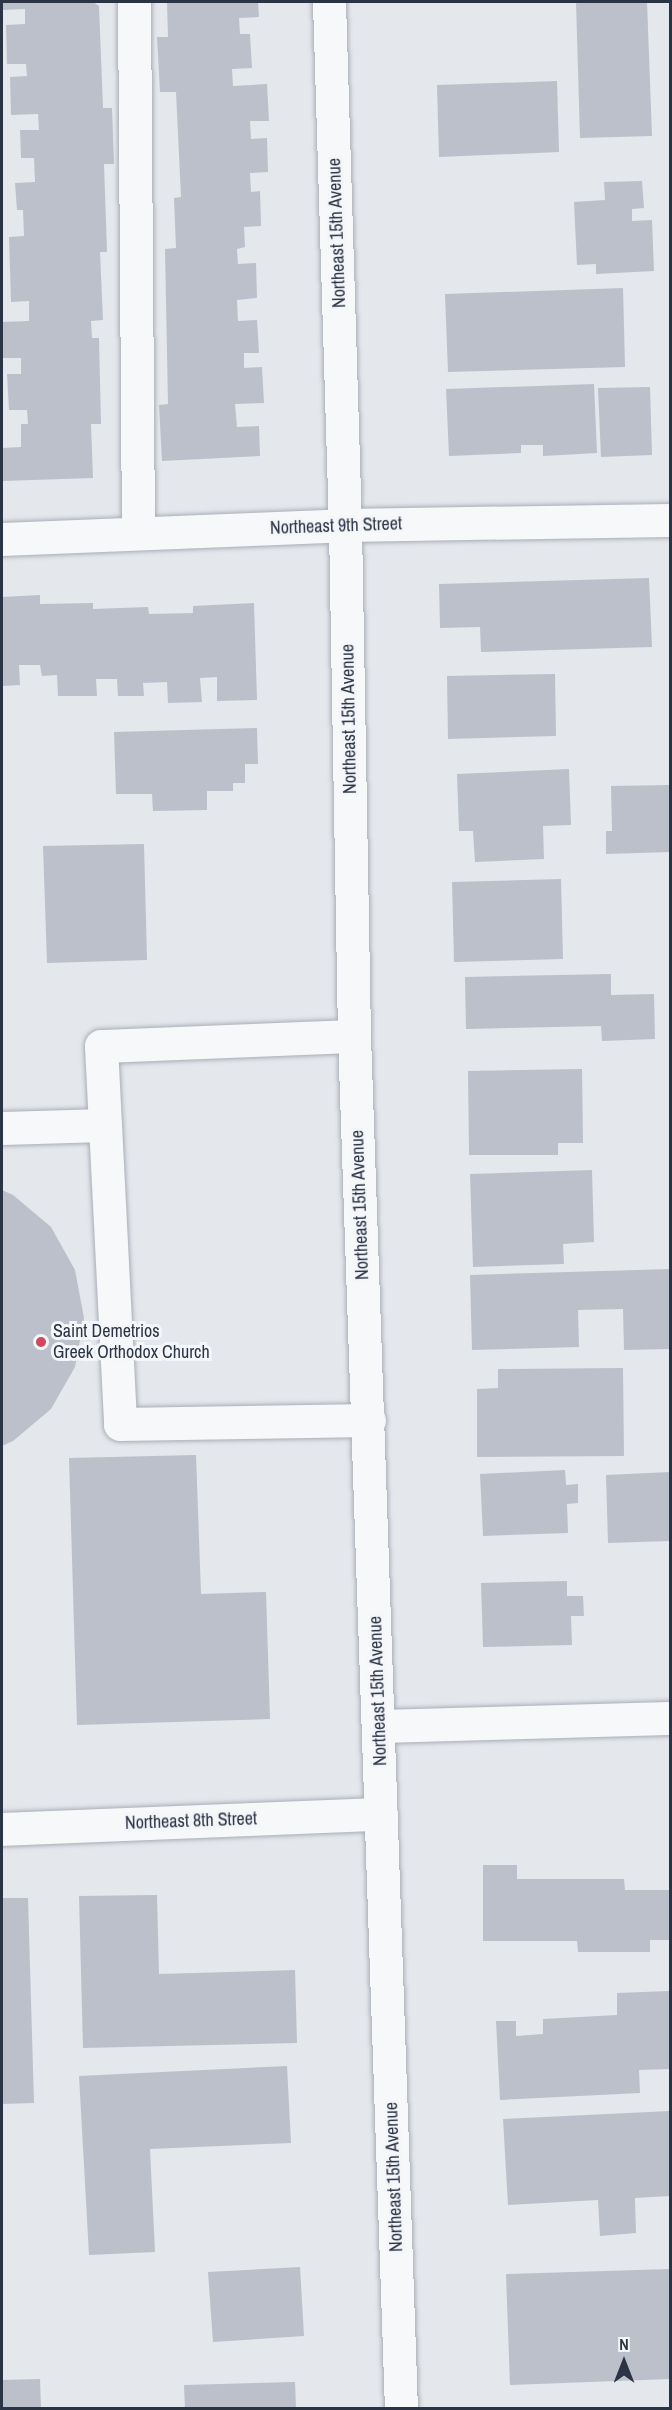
<!DOCTYPE html>
<html>
<head>
<meta charset="utf-8">
<style>
  body { margin:0 }
  #map { position:relative; width:672px; height:2410px; overflow:hidden; background:#e4e7ec; font-family:"Archivo Narrow",sans-serif }
  div>[style] { position:absolute }
  .building>* { inset:0; background:#bbc0ca }
  .roads { filter:drop-shadow(0 0 2px #a9aeb7) drop-shadow(0 0 2px #a9aeb7) }
  .minor>* { height:33px; margin:-16.5px; padding:0 16.5px; transform-origin:16.5px; border-radius:16.5px; background:#f7f8fa }
  .dots>* { width:16px; height:16px; translate:-50% -50%; box-sizing:border-box; border:3px solid #f4f6f9; border-radius:50% }
  span { translate:-50% -50%; white-space:nowrap; text-align:center; line-height:1.15; -webkit-text-stroke:6px #f4f6f9; paint-order:stroke }
  .street-label { font-size:18px; color:#2b3445 }
  .poi-label { font-size:18px; color:#2b3445 }
  .left { translate:0 -50%; text-align:left }
  .frame { position:absolute; inset:0; border:3px solid #2b3445; pointer-events:none }
  .north { position:absolute; left:594px; top:2332px; width:60px; height:60px; -webkit-text-stroke:4px #f4f6f9; paint-order:stroke; rotate:0deg; font-size:16px; font-weight:700; line-height:24px; text-align:center; color:#2b3445 }
  .north::after { content:''; display:block; margin:auto; width:21px; height:27px; background:#2b3445; clip-path:polygon(50% 0,100% 100%,50% 72%,0 100%) }
</style>
</head>
<body>
<div id="map">
  <div class="building">
    <div style="clip-path:polygon(2px 2px,93px 2px,99px 6px,103px 108px,112px 108px,114px 164px,104px 164px,107px 252px,100px 252px,103px 320px,91px 321px,92px 338px,99px 338px,101px 424px,91px 424px,93px 478px,3px 481px,2px 448px,21px 447px,21px 424px,28px 424px,27px 410px,9px 410px,7px 374px,21px 374px,21px 358px,3px 358px,2px 322px,29px 321px,29px 301px,11px 302px,9px 237px,24px 236px,23px 210px,17px 210px,15px 183px,35px 182px,34px 158px,21px 158px,20px 130px,39px 130px,38px 114px,11px 115px,10px 77px,27px 76px,26px 64px,7px 64px,6px 25px,25px 24px,25px 9px,2px 10px)"></div>
    <div style="clip-path:polygon(167px 2px,258px 2px,259px 17px,239px 18px,240px 34px,250px 34px,252px 68px,232px 69px,233px 86px,267px 84px,269px 121px,250px 121px,251px 139px,267px 138px,268px 172px,250px 173px,251px 192px,260px 191px,261px 226px,244px 227px,245px 247px,237px 249px,238px 264px,256px 263px,257px 298px,237px 300px,238px 321px,257px 320px,259px 353px,244px 353px,244px 368px,262px 367px,264px 403px,235px 404px,237px 427px,259px 426px,260px 456px,162px 461px,159px 405px,168px 404px,165px 249px,176px 248px,174px 198px,181px 197px,176px 92px,160px 92px,157px 37px,168px 37px)"></div>
    <div style="clip-path:polygon(576px 2px,647px 2px,652px 136px,580px 138px)"></div>
    <div style="clip-path:polygon(557px 81px,559px 152px,439px 157px,437px 85px)"></div>
    <div style="clip-path:polygon(642px 181px,644px 208px,632px 209px,632px 221px,652px 220px,654px 271px,596px 274px,596px 264px,577px 265px,574px 202px,605px 200px,604px 182px)"></div>
    <div style="clip-path:polygon(623px 288px,625px 367px,448px 372px,445px 294px)"></div>
    <div style="clip-path:polygon(594px 384px,597px 453px,543px 456px,543px 445px,521px 445px,521px 453px,449px 456px,446px 389px)"></div>
    <div style="clip-path:polygon(650px 387px,652px 455px,601px 457px,598px 388px)"></div>
    <div style="clip-path:polygon(649px 578px,652px 647px,481px 652px,480px 627px,440px 628px,439px 584px)"></div>
    <div style="clip-path:polygon(40px 595px,40px 604px,93px 603px,93px 609px,148px 607px,149px 614px,193px 613px,193px 606px,254px 603px,257px 700px,217px 701px,217px 677px,200px 678px,202px 702px,168px 703px,167px 682px,143px 683px,144px 696px,118px 696px,117px 679px,96px 679px,97px 696px,58px 696px,57px 675px,42px 676px,40px 665px,19px 665px,20px 685px,2px 686px,2px 597px)"></div>
    <div style="clip-path:polygon(555px 674px,556px 736px,448px 739px,447px 676px)"></div>
    <div style="clip-path:polygon(257px 728px,258px 764px,245px 764px,245px 783px,233px 783px,233px 791px,207px 791px,207px 810px,153px 811px,152px 794px,116px 794px,114px 732px)"></div>
    <div style="clip-path:polygon(569px 769px,571px 825px,543px 826px,544px 859px,475px 862px,473px 831px,459px 831px,457px 774px)"></div>
    <div style="clip-path:polygon(670px 785px,670px 852px,606px 854px,606px 831px,612px 831px,611px 786px)"></div>
    <div style="clip-path:polygon(144px 844px,147px 960px,47px 963px,43px 846px)"></div>
    <div style="clip-path:polygon(561px 879px,563px 959px,454px 962px,452px 882px)"></div>
    <div style="clip-path:polygon(611px 974px,611px 995px,654px 994px,655px 1039px,602px 1041px,601px 1026px,466px 1029px,465px 977px)"></div>
    <div style="clip-path:polygon(582px 1069px,583px 1143px,558px 1143px,558px 1155px,469px 1155px,468px 1071px)"></div>
    <div style="clip-path:polygon(592px 1170px,594px 1242px,563px 1244px,564px 1264px,473px 1267px,470px 1174px)"></div>
    <div style="clip-path:polygon(2px 1190px,13px 1195px,51px 1227px,75px 1270px,84px 1318px,75px 1367px,51px 1409px,13px 1441px,2px 1446px)"></div>
    <div style="clip-path:polygon(670px 1269px,670px 1349px,624px 1350px,623px 1309px,578px 1310px,579px 1347px,472px 1350px,470px 1275px)"></div>
    <div style="clip-path:polygon(623px 1368px,624px 1456px,477px 1457px,477px 1389px,498px 1388px,498px 1369px)"></div>
    <div style="clip-path:polygon(196px 1455px,201px 1594px,266px 1592px,270px 1719px,77px 1725px,69px 1458px)"></div>
    <div style="clip-path:polygon(565px 1470px,566px 1485px,578px 1484px,578px 1503px,567px 1504px,568px 1533px,483px 1536px,480px 1474px)"></div>
    <div style="clip-path:polygon(670px 1472px,670px 1541px,608px 1543px,606px 1475px)"></div>
    <div style="clip-path:polygon(567px 1581px,567px 1596px,583px 1596px,584px 1616px,571px 1616px,572px 1645px,483px 1647px,481px 1583px)"></div>
    <div style="clip-path:polygon(483px 1865px,517px 1865px,517px 1879px,624px 1879px,625px 1890px,670px 1890px,670px 1940px,650px 1940px,650px 1952px,578px 1952px,577px 1941px,483px 1941px)"></div>
    <div style="clip-path:polygon(157px 1895px,159px 1974px,295px 1970px,297px 2043px,83px 2048px,79px 1896px)"></div>
    <div style="clip-path:polygon(2px 1898px,28px 1898px,34px 2103px,2px 2104px)"></div>
    <div style="clip-path:polygon(670px 1991px,670px 2069px,639px 2070px,640px 2093px,500px 2100px,496px 2021px,516px 2021px,516px 2036px,543px 2034px,543px 2019px,617px 2015px,617px 1993px)"></div>
    <div style="clip-path:polygon(287px 2066px,291px 2143px,150px 2149px,155px 2252px,89px 2255px,79px 2076px)"></div>
    <div style="clip-path:polygon(670px 2111px,670px 2196px,635px 2198px,636px 2233px,600px 2236px,598px 2200px,508px 2205px,503px 2119px)"></div>
    <div style="clip-path:polygon(300px 2267px,304px 2336px,213px 2342px,208px 2272px)"></div>
    <div style="clip-path:polygon(670px 2269px,670px 2379px,510px 2385px,506px 2274px)"></div>
    <div style="clip-path:polygon(40px 2379px,41px 2408px,2px 2408px,2px 2380px)"></div>
    <div style="clip-path:polygon(295px 2382px,296px 2408px,185px 2408px,184px 2385px)"></div>
  </div>
  <div class="roads">
    <div class="minor">
      <div style="left:134px;top:2px;width:531px;rotate:89.57deg"></div>
      <div style="left:329px;top:2px;width:523px;rotate:88.25deg"></div>
      <div style="left:345px;top:525px;width:511px;rotate:88.99deg"></div>
      <div style="left:354px;top:1036px;width:1373px;rotate:88.04deg"></div>
      <div style="left:2px;top:539px;width:343px;rotate:-2.3deg"></div>
      <div style="left:345px;top:525px;width:325px;rotate:-0.9deg"></div>
      <div style="left:105px;top:1125px;width:79px;rotate:-92.9deg"></div>
      <div style="left:101px;top:1046px;width:253px;rotate:-2.3deg"></div>
      <div style="left:2px;top:1128px;width:103px;rotate:-1.7deg"></div>
      <div style="left:105px;top:1125px;width:299px;rotate:87.1deg"></div>
      <div style="left:120px;top:1424px;width:249px;rotate:-0.9deg"></div>
      <div style="left:379px;top:1726px;width:291px;rotate:-1.6deg"></div>
      <div style="left:2px;top:1829px;width:379px;rotate:-2.3deg"></div>
    </div>
  </div>
  <div class="dots">
    <div style="left:41px;top:1342px;background:#d1495b"></div>
  </div>
  <div class="street-label">
    <span style="left:337px;top:233px;rotate:-92deg">Northeast 15th Avenue</span>
    <span style="left:336px;top:526px;rotate:-2deg">Northeast 9th Street</span>
    <span style="left:349px;top:719px;rotate:-91deg">Northeast 15th Avenue</span>
    <span style="left:360px;top:1205px;rotate:-92deg">Northeast 15th Avenue</span>
    <span style="left:378px;top:1691px;rotate:-92deg">Northeast 15th Avenue</span>
    <span style="left:191px;top:1821px;rotate:-2deg">Northeast 8th Street</span>
    <span style="left:394px;top:2177px;rotate:-92deg">Northeast 15th Avenue</span>
  </div>
  <div class="poi-label">
    <span class="left" style="left:53px;top:1342px">Saint Demetrios<br>Greek Orthodox Church</span>
  </div>
  <div class="frame"></div>
  <div class="north">N</div>
</div>
</body>
</html>
